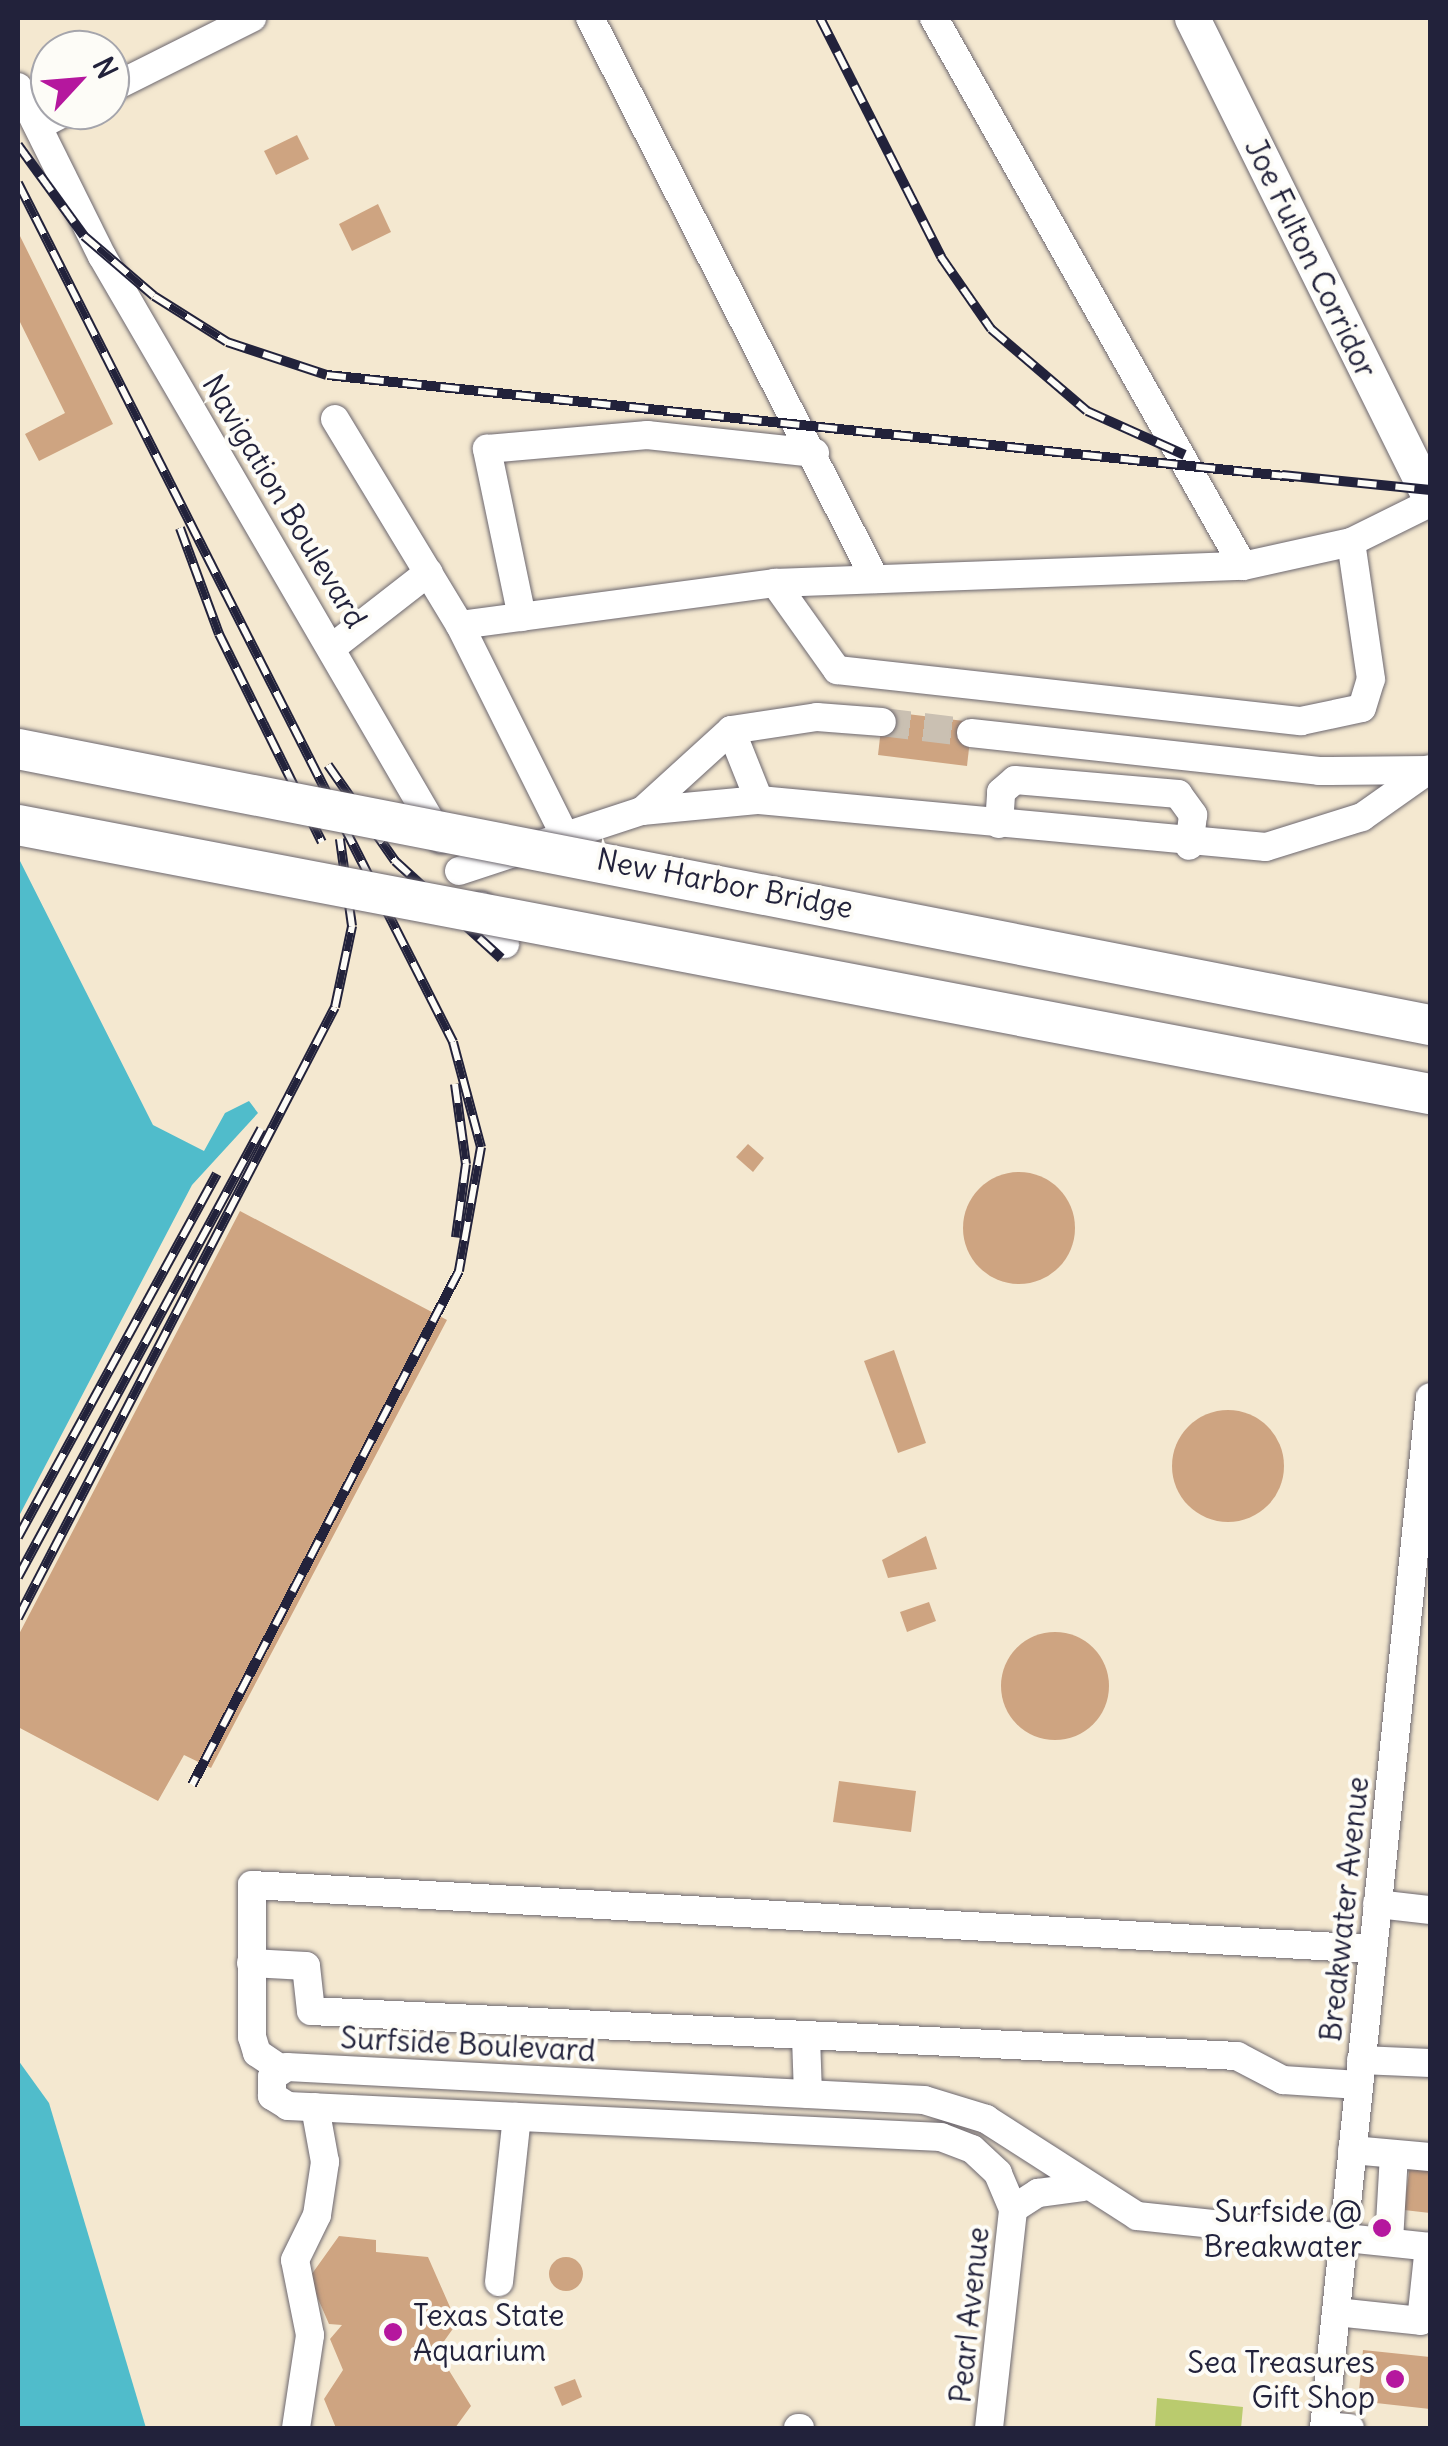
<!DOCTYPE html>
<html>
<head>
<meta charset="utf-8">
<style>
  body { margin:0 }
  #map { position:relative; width:1448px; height:2446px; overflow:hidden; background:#f4e8d0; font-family:Delius,sans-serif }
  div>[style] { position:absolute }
  .green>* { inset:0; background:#bacb6e }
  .water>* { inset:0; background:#50bccb }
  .building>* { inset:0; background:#cea481 }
  .round { border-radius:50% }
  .minor-tunnel>* { height:28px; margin-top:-14px; transform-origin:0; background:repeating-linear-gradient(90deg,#cac0b2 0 28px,transparent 0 42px) }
  .roads { filter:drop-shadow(0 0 2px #6c676f) drop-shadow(0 0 2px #6c676f) }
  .minor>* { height:28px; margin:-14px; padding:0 14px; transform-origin:14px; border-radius:14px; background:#fff }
  .major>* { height:35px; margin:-17.5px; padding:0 17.5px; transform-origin:17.5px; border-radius:17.5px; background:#fff }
  .rail>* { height:10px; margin-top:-5px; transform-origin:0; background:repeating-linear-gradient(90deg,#fdfcf7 0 19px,#22223b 0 38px); box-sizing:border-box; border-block:2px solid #22223b }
  .bridges { filter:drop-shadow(0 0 2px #6c676f) drop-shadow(0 0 2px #6c676f) }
  .highway-bridge>* { height:40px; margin:-20px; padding:0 20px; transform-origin:20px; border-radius:20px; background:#fff }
  .dots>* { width:28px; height:28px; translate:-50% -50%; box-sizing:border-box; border:5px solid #fdfcf7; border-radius:50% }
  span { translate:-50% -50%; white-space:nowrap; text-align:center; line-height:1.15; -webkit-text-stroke:8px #fdfcf7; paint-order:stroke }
  .street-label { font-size:30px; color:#22223b }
  .poi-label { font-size:30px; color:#22223b }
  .right { translate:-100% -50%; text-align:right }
  .left { translate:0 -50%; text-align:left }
  .frame { position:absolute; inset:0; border:20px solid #22223b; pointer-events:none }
  .north { position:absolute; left:30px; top:30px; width:100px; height:100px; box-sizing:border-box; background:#fdfcf7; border:2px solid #a5a5ac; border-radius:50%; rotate:64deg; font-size:28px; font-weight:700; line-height:40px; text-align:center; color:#22223b }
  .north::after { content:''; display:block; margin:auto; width:35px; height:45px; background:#b5179e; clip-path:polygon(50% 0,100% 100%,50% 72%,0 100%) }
</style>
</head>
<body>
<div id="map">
  <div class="green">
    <div style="clip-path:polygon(1157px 2398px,1243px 2407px,1241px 2428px,1155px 2428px)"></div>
  </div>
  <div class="water">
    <div style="clip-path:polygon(18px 857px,153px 1125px,204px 1151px,225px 1113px,249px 1101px,258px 1113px,192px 1185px,18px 1518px)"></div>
    <div style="clip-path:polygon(18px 2060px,49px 2103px,146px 2428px,18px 2428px)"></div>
  </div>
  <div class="building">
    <div style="clip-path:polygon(297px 135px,309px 159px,276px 175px,264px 151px)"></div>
    <div style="clip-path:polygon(378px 204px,391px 232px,352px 251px,339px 224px)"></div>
    <div style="clip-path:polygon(18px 232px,113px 424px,39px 461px,25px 434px,65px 413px,18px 318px)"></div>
    <div style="clip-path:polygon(883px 711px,972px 722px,967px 766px,878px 755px)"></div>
    <div style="clip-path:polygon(748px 1144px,764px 1158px,753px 1172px,736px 1157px)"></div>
    <div class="round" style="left:963px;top:1172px;width:112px;height:112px"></div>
    <div style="clip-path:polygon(240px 1211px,447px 1320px,211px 1768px,184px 1755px,158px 1801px,18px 1727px,18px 1636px)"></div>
    <div style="clip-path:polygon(894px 1350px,926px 1443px,898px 1453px,864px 1361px)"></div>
    <div class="round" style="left:1172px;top:1410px;width:112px;height:112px"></div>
    <div style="clip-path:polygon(926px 1536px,937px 1569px,888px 1578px,882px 1560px)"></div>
    <div style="clip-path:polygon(929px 1602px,936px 1621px,907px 1632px,900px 1612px)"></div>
    <div class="round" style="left:1001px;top:1632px;width:108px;height:108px"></div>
    <div style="clip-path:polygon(839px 1781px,916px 1791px,911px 1832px,833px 1822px)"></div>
    <div style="clip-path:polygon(1410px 2165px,1430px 2167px,1430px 2213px,1404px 2210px)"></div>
    <div style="clip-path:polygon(339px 2236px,376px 2240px,376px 2252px,428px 2257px,457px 2323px,437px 2351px,471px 2406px,455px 2428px,336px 2428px,324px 2399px,343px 2370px,330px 2339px,342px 2325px,329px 2324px,309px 2278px)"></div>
    <div class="round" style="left:549px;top:2257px;width:34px;height:34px"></div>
    <div style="clip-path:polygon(1363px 2350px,1430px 2357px,1430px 2409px,1358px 2401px)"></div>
    <div style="clip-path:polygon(575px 2379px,582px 2397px,562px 2406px,554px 2387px)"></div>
  </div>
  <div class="minor-tunnel">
    <div style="left:882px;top:722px;width:90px;rotate:7deg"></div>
  </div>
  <div class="roads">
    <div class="minor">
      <div style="left:590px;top:18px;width:629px;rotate:63.07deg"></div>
      <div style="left:934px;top:18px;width:629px;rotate:60.58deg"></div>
      <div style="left:18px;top:87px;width:189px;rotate:63.6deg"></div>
      <div style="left:102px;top:256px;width:674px;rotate:59.82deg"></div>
      <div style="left:110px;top:89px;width:159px;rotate:-26.6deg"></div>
      <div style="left:38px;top:126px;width:35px;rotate:-27deg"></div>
      <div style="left:335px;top:419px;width:241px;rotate:58.8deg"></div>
      <div style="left:775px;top:583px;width:107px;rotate:54.5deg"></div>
      <div style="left:837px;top:670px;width:467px;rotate:6.3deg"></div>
      <div style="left:1301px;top:721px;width:62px;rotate:-12deg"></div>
      <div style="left:1362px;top:708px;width:30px;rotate:-73deg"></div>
      <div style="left:1371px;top:679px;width:138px;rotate:-98.3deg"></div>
      <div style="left:522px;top:617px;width:172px;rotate:-101.8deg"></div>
      <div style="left:487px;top:449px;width:161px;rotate:-5deg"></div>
      <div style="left:647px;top:435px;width:169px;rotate:6.1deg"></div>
      <div style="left:334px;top:646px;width:120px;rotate:-37.9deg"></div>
      <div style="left:731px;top:730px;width:75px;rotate:68.2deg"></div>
      <div style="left:971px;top:733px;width:350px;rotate:6.2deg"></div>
      <div style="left:1319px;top:771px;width:109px;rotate:-0.5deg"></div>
      <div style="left:642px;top:811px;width:120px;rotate:-42.3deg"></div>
      <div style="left:731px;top:730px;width:87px;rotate:-8.6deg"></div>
      <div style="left:817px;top:717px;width:65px;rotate:4.4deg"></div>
      <div style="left:999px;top:824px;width:32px;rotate:-86deg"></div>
      <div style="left:1001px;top:792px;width:18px;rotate:-41deg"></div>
      <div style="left:1015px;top:780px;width:164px;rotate:4.9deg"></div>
      <div style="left:1178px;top:794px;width:26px;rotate:54deg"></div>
      <div style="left:1193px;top:815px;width:31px;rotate:97deg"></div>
      <div style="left:564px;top:834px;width:233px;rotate:-116.5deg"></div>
      <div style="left:460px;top:625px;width:318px;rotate:-7.6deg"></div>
      <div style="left:775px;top:583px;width:468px;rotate:-2.1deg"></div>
      <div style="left:1243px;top:566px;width:111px;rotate:-12.5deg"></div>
      <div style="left:1351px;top:542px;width:88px;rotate:-26.3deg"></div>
      <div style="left:459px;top:871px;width:193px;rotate:-18.2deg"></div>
      <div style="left:642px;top:811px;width:118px;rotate:-5.4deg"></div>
      <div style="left:759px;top:800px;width:509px;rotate:5.3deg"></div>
      <div style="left:1266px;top:847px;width:101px;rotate:-17.4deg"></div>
      <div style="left:1362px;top:817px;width:83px;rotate:-35.2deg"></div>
      <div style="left:481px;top:906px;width:45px;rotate:57.7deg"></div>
      <div style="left:1377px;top:1904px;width:53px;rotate:6.5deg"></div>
      <div style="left:251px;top:1963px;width:55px;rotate:3.1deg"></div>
      <div style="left:306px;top:1966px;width:45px;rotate:83.7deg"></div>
      <div style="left:311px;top:2011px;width:927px;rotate:2.78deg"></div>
      <div style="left:1237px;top:2056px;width:52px;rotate:27.6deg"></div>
      <div style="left:1283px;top:2080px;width:76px;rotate:3.8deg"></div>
      <div style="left:806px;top:2037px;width:57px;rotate:88deg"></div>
      <div style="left:1361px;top:2060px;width:69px;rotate:2.5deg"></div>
      <div style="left:281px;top:2069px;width:29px;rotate:-146deg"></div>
      <div style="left:257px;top:2053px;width:17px;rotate:-107deg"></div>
      <div style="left:252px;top:2037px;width:152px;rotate:-90deg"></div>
      <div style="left:252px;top:1885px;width:1123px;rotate:3.27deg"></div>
      <div style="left:1352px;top:2150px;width:78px;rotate:5.1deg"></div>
      <div style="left:1013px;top:2209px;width:30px;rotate:-33deg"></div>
      <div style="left:1038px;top:2193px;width:45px;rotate:-7.6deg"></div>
      <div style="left:1389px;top:2241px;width:87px;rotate:-86.7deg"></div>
      <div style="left:499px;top:2282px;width:166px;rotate:-83.8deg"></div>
      <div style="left:1336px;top:2312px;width:85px;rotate:6deg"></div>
      <div style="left:1421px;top:2321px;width:75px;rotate:-83.9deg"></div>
      <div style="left:1325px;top:2426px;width:25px;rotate:5deg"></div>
      <div style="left:296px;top:2428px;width:94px;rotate:-81.4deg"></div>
      <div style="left:310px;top:2335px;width:76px;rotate:-101.3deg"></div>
      <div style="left:295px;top:2260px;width:50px;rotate:-63.9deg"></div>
      <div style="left:317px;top:2215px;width:54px;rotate:-81.4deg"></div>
      <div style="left:325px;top:2162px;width:56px;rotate:-100.3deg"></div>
      <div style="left:798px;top:2428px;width:2px"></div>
      <div style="left:989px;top:2428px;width:220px;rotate:-83.7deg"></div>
      <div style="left:1013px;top:2209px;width:39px;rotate:-113deg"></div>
      <div style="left:998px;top:2173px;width:35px;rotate:-137deg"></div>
      <div style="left:972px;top:2149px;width:33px;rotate:-159deg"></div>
      <div style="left:941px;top:2137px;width:654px;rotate:-177.28deg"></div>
      <div style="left:288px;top:2106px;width:19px;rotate:-148deg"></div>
      <div style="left:272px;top:2096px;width:19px;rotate:-90deg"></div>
      <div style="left:272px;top:2077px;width:18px;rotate:-34deg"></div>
      <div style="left:287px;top:2067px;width:638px;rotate:2.97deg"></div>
      <div style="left:924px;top:2100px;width:65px;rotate:17deg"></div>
      <div style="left:986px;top:2119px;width:179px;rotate:32.7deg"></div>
      <div style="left:1137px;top:2216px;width:295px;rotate:6deg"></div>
      <div style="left:1324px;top:2428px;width:1036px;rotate:-84.13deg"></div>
    </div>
    <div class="major">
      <div style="left:1192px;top:18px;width:536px;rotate:63.63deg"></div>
    </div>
  </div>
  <div class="rail">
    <div style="left:820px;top:18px;width:268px;rotate:63.1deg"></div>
    <div style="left:941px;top:257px;width:88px;rotate:55.2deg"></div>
    <div style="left:991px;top:329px;width:126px;rotate:40.5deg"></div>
    <div style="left:1087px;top:411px;width:107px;rotate:24.2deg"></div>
    <div style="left:18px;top:145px;width:112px;rotate:54deg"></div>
    <div style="left:84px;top:236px;width:92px;rotate:40.6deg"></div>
    <div style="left:154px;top:296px;width:86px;rotate:32.2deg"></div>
    <div style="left:227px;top:342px;width:105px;rotate:18.3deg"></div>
    <div style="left:327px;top:375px;width:973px;rotate:6.02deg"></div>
    <div style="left:18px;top:183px;width:963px;rotate:63.14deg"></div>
    <div style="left:453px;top:1042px;width:109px;rotate:75.1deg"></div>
    <div style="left:481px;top:1147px;width:126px;rotate:100.1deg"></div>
    <div style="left:459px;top:1271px;width:579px;rotate:117.45deg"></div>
    <div style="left:1282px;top:475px;width:149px;rotate:5.8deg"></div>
    <div style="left:180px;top:528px;width:113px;rotate:69.8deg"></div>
    <div style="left:219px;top:634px;width:232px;rotate:63.7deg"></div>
    <div style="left:328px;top:765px;width:117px;rotate:55.1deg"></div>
    <div style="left:395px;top:861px;width:144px;rotate:42.5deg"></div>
    <div style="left:455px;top:1084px;width:81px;rotate:82.2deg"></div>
    <div style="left:466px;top:1164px;width:74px;rotate:97.8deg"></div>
    <div style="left:18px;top:1537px;width:414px;rotate:-61.3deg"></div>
    <div style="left:18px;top:1577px;width:510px;rotate:-61.52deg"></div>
    <div style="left:18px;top:1618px;width:688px;rotate:-62.58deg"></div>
    <div style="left:335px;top:1007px;width:83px;rotate:-78.1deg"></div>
    <div style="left:352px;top:926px;width:88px;rotate:-97.9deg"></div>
  </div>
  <div class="bridges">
    <div class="highway-bridge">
      <div style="left:18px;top:749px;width:1439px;rotate:11.06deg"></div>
      <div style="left:18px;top:825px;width:1437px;rotate:10.79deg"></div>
    </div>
  </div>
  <div class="dots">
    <div style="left:1382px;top:2228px;background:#b5179e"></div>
    <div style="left:393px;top:2332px;background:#b5179e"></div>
    <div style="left:1395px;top:2379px;background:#b5179e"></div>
  </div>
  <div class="street-label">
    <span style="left:1311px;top:258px;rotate:64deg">Joe Fulton Corridor</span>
    <span style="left:285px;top:501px;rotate:59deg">Navigation Boulevard</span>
    <span style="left:725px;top:883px;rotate:11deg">New Harbor Bridge</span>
    <span style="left:1344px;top:1909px;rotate:-84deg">Breakwater Avenue</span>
    <span style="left:468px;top:2044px;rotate:3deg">Surfside Boulevard</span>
    <span style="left:969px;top:2315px;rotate:-84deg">Pearl Avenue</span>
  </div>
  <div class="poi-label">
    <span class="right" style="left:1362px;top:2228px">Surfside @<br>Breakwater</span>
    <span class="left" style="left:413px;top:2332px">Texas State<br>Aquarium</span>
    <span class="right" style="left:1375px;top:2379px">Sea Treasures<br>Gift Shop</span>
  </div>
  <div class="frame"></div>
  <div class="north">N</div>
</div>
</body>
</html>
